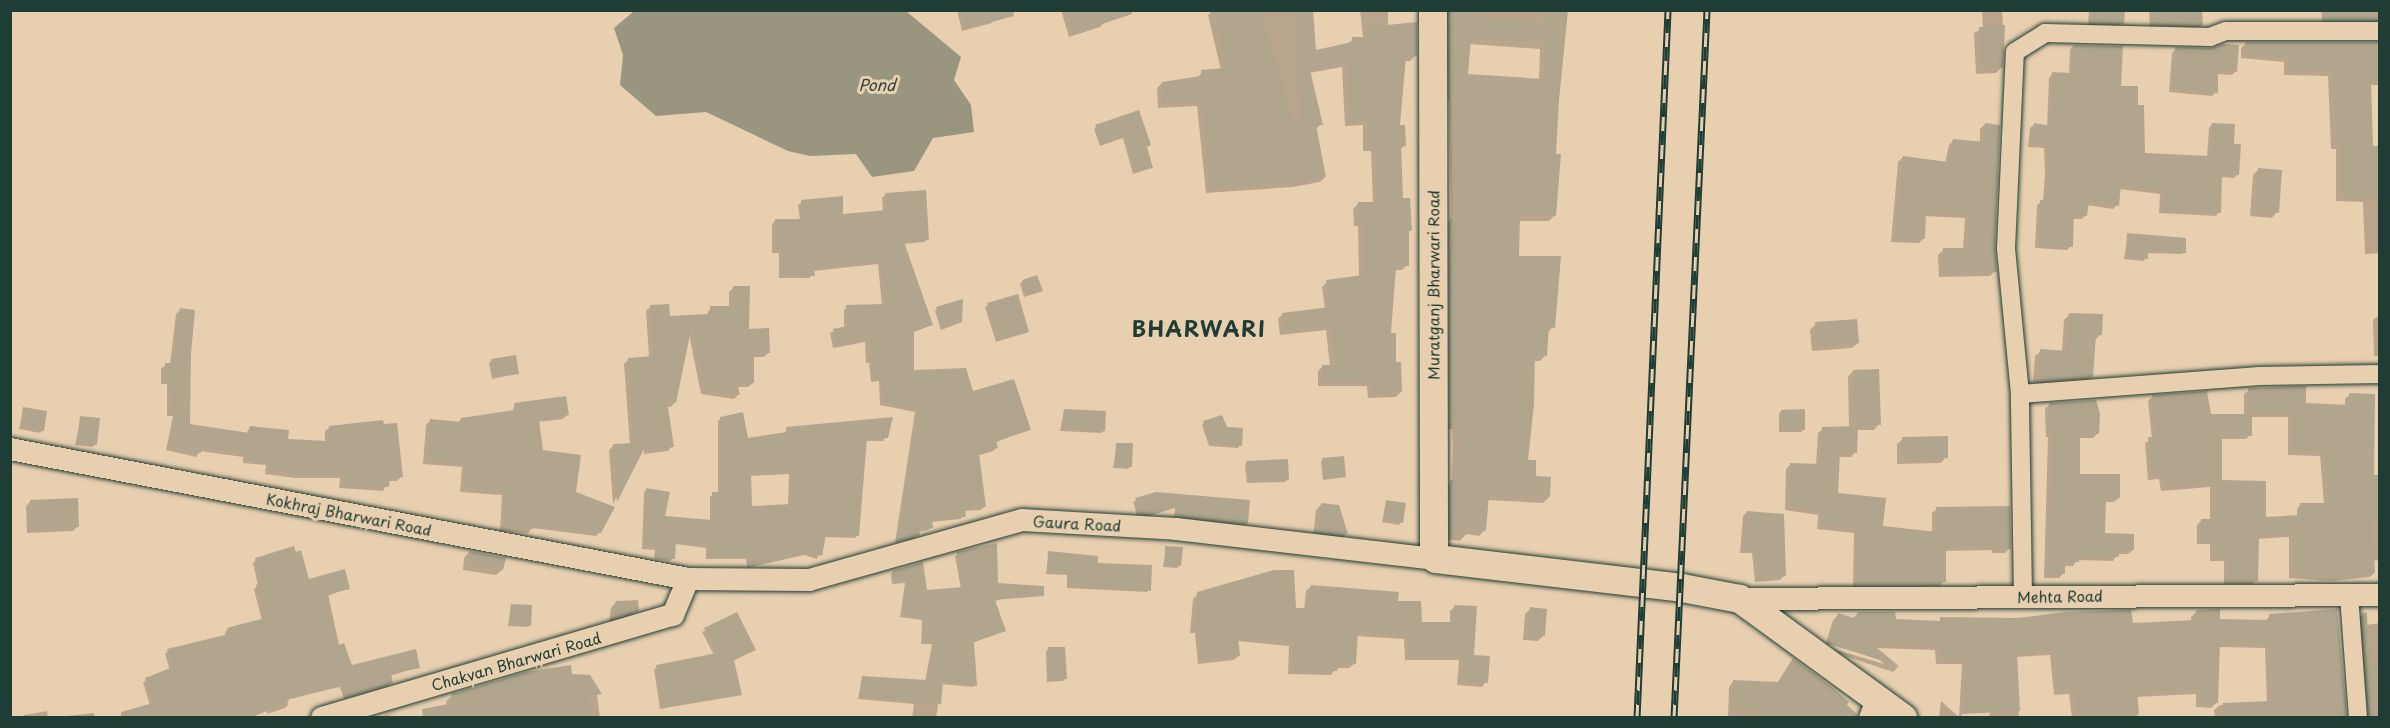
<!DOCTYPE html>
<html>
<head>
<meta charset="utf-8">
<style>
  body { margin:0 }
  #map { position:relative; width:2390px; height:728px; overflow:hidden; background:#e8cfb0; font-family:"Playpen Sans",sans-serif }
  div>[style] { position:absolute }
  .water>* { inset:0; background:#99957f }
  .shadow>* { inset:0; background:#0003 }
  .building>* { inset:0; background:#b1a68d }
  .roads { filter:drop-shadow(0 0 2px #1f3d34) drop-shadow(0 0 2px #1f3d34) }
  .minor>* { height:18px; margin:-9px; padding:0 9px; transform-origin:9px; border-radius:9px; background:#e8cfb0 }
  .tertiary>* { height:22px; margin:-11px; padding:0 11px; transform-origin:11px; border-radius:11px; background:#e8cfb0 }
  .primary>* { height:28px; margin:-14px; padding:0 14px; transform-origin:14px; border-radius:14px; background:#e8cfb0 }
  .rail>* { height:7px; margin-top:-3.5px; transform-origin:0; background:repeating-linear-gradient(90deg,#e8cfb0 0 14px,#1f3d34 0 28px); box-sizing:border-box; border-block:2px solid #1f3d34 }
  span { translate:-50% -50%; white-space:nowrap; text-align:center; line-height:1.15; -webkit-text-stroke:6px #e8cfb0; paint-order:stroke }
  .street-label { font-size:15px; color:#1f3d34 }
  .water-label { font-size:16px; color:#2b463c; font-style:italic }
  .district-label { font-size:21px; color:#1f3d34; font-weight:700; letter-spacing:1.5px }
  .frame { position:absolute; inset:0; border:12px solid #1f3d34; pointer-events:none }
</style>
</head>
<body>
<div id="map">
  <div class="water">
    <div style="clip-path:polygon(634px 11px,906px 11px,961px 57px,954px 80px,971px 105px,974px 132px,933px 138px,914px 171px,872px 177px,856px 154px,810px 156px,788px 151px,706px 112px,656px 116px,620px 85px,623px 55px,614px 28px)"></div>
  </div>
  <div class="shadow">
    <div style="clip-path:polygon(991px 10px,994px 20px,992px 23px,962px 31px,957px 10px)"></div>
    <div style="clip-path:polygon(1102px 10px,1105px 22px,1100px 27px,1069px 37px,1061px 10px)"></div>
    <div style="clip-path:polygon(1213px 10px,1311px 10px,1314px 51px,1348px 44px,1353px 39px,1363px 38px,1360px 10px,1388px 10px,1388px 26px,1415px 56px,1410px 61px,1404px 61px,1398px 126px,1404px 146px,1400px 150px,1402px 200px,1410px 230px,1407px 233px,1407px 265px,1402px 270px,1394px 270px,1389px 334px,1401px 392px,1396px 397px,1368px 398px,1367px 386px,1318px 386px,1318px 371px,1323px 366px,1330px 366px,1326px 330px,1280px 335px,1278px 319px,1283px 314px,1325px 309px,1322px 287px,1327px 282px,1359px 277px,1358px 226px,1354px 226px,1353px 209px,1358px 204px,1373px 203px,1371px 151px,1363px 151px,1363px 125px,1345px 126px,1342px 67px,1309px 73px,1321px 124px,1316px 129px,1325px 177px,1320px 182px,1293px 187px,1206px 193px,1197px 106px,1158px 108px,1157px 88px,1162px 83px,1197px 79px,1202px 72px,1221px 70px,1208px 15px)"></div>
    <div style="clip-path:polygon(evenodd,1447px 10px,1565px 10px,1554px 155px,1555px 215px,1549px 221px,1519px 221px,1518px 257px,1553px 327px,1547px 333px,1546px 355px,1540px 361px,1534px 361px,1526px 461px,1549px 497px,1543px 503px,1487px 500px,1485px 530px,1479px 536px,1466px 534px,1460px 541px,1445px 539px,1445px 488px,1452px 481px,1453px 445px,1452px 429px,1447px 429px,1449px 406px,1445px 406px,1445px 226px,1451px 219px,1449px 101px,1444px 101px,1447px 10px,1469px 44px,1540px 49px,1539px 81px,1466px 76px,1469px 44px)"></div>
    <div style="clip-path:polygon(1982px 10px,2002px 10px,2004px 46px,2002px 67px,1996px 73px,1976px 74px,1974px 33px,1983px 28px)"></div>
    <div style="clip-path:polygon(2123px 10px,2123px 23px,2118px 28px,2088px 27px,2089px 10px)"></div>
    <div style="clip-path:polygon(2149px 10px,2201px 10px,2201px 25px,2197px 29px,2150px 28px)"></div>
    <div style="clip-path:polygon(2321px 10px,2380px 10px,2380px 25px,2323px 24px)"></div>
    <div style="clip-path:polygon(2380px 42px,2380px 85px,2369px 85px,2372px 147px,2380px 147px,2380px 253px,2365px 254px,2363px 202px,2336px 201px,2336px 149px,2331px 149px,2328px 76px,2284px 75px,2284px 62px,2241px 58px,2241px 48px,2246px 44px)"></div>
    <div style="clip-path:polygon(2073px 46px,2120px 87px,2136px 106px,2143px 154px,2207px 157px,2209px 128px,2212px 124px,2232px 145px,2238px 174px,2234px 178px,2221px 177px,2219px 212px,2216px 216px,2159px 213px,2160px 194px,2119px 189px,2117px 205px,2113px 209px,2087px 205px,2086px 215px,2082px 219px,2073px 219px,2071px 246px,2067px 250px,2035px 248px,2037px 205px,2043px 201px,2045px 174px,2044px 148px,2028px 147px,2030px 128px,2034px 125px,2047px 127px,2049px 78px,2052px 74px,2069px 74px,2070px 50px)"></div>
    <div style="clip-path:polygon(2238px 47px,2236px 71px,2232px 75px,2216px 74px,2216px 92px,2212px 96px,2169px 92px,2172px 53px,2176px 49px)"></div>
    <div style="clip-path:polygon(1138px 112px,1151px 168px,1133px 174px,1123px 138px,1100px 146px,1094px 129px)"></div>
    <div style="clip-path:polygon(1985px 124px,1995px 271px,1990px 276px,1939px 277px,1938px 255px,1943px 250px,1963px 249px,1965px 218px,1924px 216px,1924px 238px,1919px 243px,1891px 242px,1898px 162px,1903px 157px,1945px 163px,1949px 145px,1954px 140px,1980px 143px,1980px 129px)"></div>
    <div style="clip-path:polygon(2258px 170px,2277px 212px,2272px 218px,2250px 216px,2253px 175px)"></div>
    <div style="clip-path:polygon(885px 195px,927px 239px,924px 242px,903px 244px,931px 325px,912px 333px,912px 371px,972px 393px,1030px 429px,994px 443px,996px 448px,993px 451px,977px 456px,984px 507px,981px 510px,964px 511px,961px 519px,931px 522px,931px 527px,928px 530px,918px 532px,915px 538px,895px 543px,915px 412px,880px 405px,879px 381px,871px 382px,869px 363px,866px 363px,865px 342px,833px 348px,830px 333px,844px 328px,844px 310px,847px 307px,882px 306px,878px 264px,813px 271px,810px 278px,779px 278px,779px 253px,772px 253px,772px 224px,776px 220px,800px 220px,798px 205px,802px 202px,841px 215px,883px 211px,882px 198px)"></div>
    <div style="clip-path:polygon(2128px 235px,2184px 252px,2182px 254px,2147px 253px,2144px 261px,2124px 259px)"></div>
    <div style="clip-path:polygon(1023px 281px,1041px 291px,1024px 297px,1020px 284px)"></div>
    <div style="clip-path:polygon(733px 288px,748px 331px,769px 352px,764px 357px,753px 357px,753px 383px,748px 387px,736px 387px,738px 395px,734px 399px,701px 394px,689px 334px,675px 402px,671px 407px,666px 406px,672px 446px,668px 451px,644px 454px,644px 445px,613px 504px,609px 450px,614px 445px,630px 445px,624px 364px,629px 359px,649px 357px,646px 311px,651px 306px,669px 318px,706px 316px,711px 307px,729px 308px,729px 292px)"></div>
    <div style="clip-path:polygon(988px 305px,1027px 331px,996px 342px,985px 307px)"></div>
    <div style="clip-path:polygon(937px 309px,961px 322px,941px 330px,935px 311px)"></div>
    <div style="clip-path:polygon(180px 310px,189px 354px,188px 425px,246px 434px,250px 427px,286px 441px,325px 442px,325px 431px,330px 427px,401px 477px,397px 481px,388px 481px,383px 491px,339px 488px,340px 478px,296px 478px,265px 474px,266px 465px,243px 463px,243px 457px,200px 451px,196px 457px,166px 450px,173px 416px,167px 416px,167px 384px,161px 384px,161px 368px,170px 364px,176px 314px)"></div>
    <div style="clip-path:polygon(2070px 314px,2101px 334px,2094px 341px,2092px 377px,2086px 382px,2040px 386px,2040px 383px,2033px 382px,2035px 356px,2041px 351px,2062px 352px,2064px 320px)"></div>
    <div style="clip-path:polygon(2379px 315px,2380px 356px,2374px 356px,2373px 320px)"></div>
    <div style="clip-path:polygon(1816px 324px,1858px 343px,1852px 348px,1812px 351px,1810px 330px)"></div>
    <div style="clip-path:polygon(492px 360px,518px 373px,492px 379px,489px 363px)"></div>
    <div style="clip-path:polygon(1853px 371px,1879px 424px,1874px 430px,1857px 430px,1855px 452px,1851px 457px,1838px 457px,1837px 495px,1882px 527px,1932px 533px,1932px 513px,1937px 509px,2010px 548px,2005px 553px,1992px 553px,1992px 550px,1945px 551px,1944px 581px,1940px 586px,1853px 589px,1854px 533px,1817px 529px,1818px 515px,1785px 510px,1786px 469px,1791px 464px,1816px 465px,1818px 433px,1823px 429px,1849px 428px,1848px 377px)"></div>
    <div style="clip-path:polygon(evenodd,2249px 390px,2305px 405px,2345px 406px,2345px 399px,2350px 394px,2372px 477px,2380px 477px,2380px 560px,2373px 561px,2374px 573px,2370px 577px,2331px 581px,2289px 578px,2289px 537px,2257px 539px,2257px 580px,2252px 584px,2224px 584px,2224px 561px,2210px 561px,2210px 544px,2197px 544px,2197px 525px,2201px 521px,2210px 521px,2210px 487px,2161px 491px,2159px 479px,2148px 480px,2145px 443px,2152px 439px,2148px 401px,2152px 397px,2209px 415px,2244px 415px,2244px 394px,2249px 390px,2251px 417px,2288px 417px,2288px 455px,2320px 456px,2324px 504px,2301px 504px,2297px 509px,2297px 517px,2264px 519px,2220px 482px,2221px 439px,2246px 439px,2250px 435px,2251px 417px)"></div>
    <div style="clip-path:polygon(515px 404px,567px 415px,563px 419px,538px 422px,542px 452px,575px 493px,600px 532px,596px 536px,532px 528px,528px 533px,500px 531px,502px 495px,460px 492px,462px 467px,423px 464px,426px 425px,430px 421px,457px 423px,461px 419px,512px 412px)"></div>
    <div style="clip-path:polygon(2049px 405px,2098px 433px,2093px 438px,2079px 438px,2079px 475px,2119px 498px,2114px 502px,2105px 502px,2104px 535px,2133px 550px,2128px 554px,2117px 554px,2113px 561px,2077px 560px,2073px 566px,2064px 566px,2064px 573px,2059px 578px,2044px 578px,2048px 437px,2046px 437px,2045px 409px)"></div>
    <div style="clip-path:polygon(24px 409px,43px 430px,40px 433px,19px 429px)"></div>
    <div style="clip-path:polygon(1064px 410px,1104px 431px,1101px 433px,1060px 431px)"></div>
    <div style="clip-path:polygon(1781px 411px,1804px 429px,1801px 432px,1779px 432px,1779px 414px)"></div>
    <div style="clip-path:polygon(81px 417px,95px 444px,93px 447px,75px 445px)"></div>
    <div style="clip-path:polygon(evenodd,721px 418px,747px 440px,784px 434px,787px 428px,886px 437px,883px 441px,866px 441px,858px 535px,855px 538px,824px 537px,817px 559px,804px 555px,747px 568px,746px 559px,706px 559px,706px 548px,675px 544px,673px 558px,670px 561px,654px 559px,655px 550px,642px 549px,644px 492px,647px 489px,664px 517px,710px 521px,710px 496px,718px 493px,718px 421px,721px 418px,789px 474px,788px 506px,750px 508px,750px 476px,789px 474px)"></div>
    <div style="clip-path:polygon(1204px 423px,1225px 429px,1240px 445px,1238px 448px,1209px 446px,1202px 425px)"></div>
    <div style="clip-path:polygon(1903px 439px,1946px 457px,1941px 463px,1897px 464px,1897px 444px)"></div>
    <div style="clip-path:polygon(1117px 444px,1130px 467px,1128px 469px,1113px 468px)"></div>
    <div style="clip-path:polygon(1323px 459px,1344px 477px,1323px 480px,1321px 462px)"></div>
    <div style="clip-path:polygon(1247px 463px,1288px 479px,1285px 482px,1247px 483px,1245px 465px)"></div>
    <div style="clip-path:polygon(1156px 493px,1247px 523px,1244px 526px,1174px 517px,1175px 508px,1149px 516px,1137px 515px,1133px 502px)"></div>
    <div style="clip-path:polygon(31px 501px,78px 526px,73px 531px,27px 533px,26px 506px)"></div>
    <div style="clip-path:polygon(1386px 502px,1401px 522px,1399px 525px,1382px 522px)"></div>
    <div style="clip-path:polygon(1322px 504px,1346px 534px,1341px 539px,1313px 537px,1316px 510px)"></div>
    <div style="clip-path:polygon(1747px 512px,1784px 576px,1780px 580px,1755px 582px,1752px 553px,1740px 553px,1743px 516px)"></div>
    <div style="clip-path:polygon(1166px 548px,1180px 565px,1177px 568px,1163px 567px)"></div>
    <div style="clip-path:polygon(469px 552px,502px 570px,496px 575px,463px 570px,464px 558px)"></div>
    <div style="clip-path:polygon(1049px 552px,1096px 564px,1149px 590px,1147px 592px,1067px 588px,1067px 575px,1046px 574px)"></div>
    <div style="clip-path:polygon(958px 554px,1000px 599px,994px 602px,1004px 631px,972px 643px,975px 685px,973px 687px,941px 684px,936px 718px,912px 718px,914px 704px,858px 699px,862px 677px,925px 682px,932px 644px,921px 644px,922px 620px,900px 617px,905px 583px,892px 584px,891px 574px,893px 572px,926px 591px,961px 589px,955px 556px)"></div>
    <div style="clip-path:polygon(256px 560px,308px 581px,349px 588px,327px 596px,338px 647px,351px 666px,418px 667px,390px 676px,391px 683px,388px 686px,344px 699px,340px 687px,326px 690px,287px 700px,288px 705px,285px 708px,267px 714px,267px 711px,250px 718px,131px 718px,130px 713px,150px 706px,143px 682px,170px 670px,165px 654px,168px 651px,226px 636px,225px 632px,228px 629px,262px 621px,254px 589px,258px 585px,253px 563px)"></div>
    <div style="clip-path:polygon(1311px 586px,1397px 602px,1420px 623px,1450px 623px,1450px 611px,1455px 606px,1473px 656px,1486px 682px,1482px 687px,1457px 685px,1459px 660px,1405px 660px,1404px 639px,1356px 636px,1354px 664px,1349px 668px,1336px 668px,1331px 675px,1288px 674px,1289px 646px,1237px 641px,1238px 656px,1234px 660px,1198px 664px,1195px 633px,1190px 633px,1193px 599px,1198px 594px,1304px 610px,1306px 591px)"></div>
    <div style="clip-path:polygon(616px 602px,637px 610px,631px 616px,609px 623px,611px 608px)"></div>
    <div style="clip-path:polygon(511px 605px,530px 625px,527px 627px,508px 626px)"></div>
    <div style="clip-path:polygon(1530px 609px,1543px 636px,1538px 641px,1523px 640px,1525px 614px)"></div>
    <div style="clip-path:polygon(evenodd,2336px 610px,2345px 718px,2215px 718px,2214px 710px,2220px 705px,2267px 703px,2265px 648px,2218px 647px,2217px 702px,2211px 708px,2196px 707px,2196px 694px,2136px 697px,2138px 718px,2105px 718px,2105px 709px,2097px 718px,2072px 718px,2069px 694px,2054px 695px,2050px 655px,2015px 657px,2019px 718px,1988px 718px,2013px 658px,1959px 718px,1939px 718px,1941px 701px,1959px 717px,1962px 664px,1936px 664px,1935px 650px,1875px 648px,1898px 667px,1893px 672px,1824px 649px,1833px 620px,1838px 615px,1852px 619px,1858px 613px,1894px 620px,1937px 623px,1941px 619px,2131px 624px,2191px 621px,2191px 617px,2197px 611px,2219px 621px,2264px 622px,2270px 616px,2336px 610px,1828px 644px,1879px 659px,1884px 664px,1827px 647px,1828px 644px)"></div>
    <div style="clip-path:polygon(736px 614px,754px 650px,733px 661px,740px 695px,660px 709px,654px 669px,714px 655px,702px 632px)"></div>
    <div style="clip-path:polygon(2362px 615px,2366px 625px,2380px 623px,2380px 718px,2364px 718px,2357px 620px)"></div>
    <div style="clip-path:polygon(1048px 649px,1065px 678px,1063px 681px,1047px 682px,1046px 651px)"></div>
    <div style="clip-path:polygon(1793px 660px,1857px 718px,1728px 718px,1729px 687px,1733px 682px,1777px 684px)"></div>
    <div style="clip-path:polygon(570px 676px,596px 687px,600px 718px,423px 718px,447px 706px,446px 701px,452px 696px)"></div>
    <div style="clip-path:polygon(47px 711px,48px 718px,22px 718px,24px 715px)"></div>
    <div style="clip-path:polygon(396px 712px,383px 718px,377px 718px)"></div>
    <div style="clip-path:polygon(94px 713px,95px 718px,49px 718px)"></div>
  </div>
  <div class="building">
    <div style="clip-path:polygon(959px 10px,1013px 10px,1014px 16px,965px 29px)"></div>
    <div style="clip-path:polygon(1067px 10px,1132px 10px,1132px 14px,1075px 33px)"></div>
    <div style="clip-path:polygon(1213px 10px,1260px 10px,1294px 120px,1300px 119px,1293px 10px,1313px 10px,1316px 50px,1352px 42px,1352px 37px,1368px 37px,1367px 27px,1417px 22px,1417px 56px,1406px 57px,1400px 125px,1405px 125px,1406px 146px,1401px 146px,1403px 198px,1410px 198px,1412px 231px,1409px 231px,1409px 266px,1396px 266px,1391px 333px,1396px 333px,1396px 362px,1401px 362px,1402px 392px,1372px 394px,1371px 382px,1322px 382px,1322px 365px,1335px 365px,1331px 326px,1284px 331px,1282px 313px,1330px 307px,1326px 280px,1363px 275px,1363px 222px,1358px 222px,1358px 202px,1378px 202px,1376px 147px,1368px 147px,1367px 120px,1349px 122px,1347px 63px,1310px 70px,1323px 125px,1316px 125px,1326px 177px,1299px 183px,1211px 189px,1201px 102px,1163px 103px,1162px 82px,1201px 76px,1201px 70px,1226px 68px)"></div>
    <div style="clip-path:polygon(evenodd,1449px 10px,1474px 10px,1474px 17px,1548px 22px,1549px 10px,1568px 10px,1559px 100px,1556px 154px,1561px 154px,1556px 216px,1520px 215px,1519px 256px,1561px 256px,1555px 328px,1549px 327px,1547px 356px,1535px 355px,1534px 404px,1528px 460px,1536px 460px,1536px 476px,1551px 477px,1550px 497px,1489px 494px,1486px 531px,1468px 528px,1467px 535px,1450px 533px,1450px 480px,1457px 480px,1458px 438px,1457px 424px,1452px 423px,1454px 401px,1450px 400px,1450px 218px,1456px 218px,1456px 180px,1454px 180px,1457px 147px,1453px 147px,1455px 96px,1450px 95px,1449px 10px,1471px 38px,1546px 43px,1544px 79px,1468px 74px,1471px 38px)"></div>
    <div style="clip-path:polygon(2092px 10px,2125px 10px,2124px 24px,2092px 23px)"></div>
    <div style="clip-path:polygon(2153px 10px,2202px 10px,2203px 26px,2154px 24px)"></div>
    <div style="clip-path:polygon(2326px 10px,2373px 10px,2374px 20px,2327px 20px)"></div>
    <div style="clip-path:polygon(2005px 25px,2003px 68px,1981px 69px,1979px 27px)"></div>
    <div style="clip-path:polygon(2245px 42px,2376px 42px,2377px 50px,2379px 50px,2379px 81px,2371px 81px,2373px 146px,2379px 146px,2379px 197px,2341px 197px,2340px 145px,2336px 145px,2333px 72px,2288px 71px,2288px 58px,2245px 54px)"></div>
    <div style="clip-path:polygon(2223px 44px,2239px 45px,2237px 72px,2218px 70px,2218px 93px,2172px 89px,2175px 47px,2210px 48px)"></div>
    <div style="clip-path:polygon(2073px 45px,2123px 46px,2121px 86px,2138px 86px,2138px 105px,2144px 105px,2145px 153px,2210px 156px,2212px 123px,2235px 124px,2234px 144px,2241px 144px,2239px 175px,2222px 174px,2221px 213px,2162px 210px,2163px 191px,2121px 185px,2119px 206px,2089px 202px,2087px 216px,2074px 215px,2073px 247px,2038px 245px,2040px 200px,2046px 200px,2048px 169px,2047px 145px,2031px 143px,2034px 123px,2050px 126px,2052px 72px,2072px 73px)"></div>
    <div style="clip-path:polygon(1139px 110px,1151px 145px,1147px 147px,1153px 168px,1135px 172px,1126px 136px,1102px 145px,1095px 125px)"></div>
    <div style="clip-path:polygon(1985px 123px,2000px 125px,1995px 247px,1997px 272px,1943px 273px,1943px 248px,1968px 248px,1969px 214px,1926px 211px,1925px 239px,1895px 237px,1903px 156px,1948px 162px,1953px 139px,1984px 142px)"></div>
    <div style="clip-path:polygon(2258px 168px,2282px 170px,2279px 213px,2255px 211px)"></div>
    <div style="clip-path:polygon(926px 190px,929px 240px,904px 242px,933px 325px,914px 331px,914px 370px,966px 368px,973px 391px,1014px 379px,1031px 430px,996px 441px,998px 448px,979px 454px,986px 507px,965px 509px,966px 517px,932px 519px,933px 528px,919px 530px,920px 535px,897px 541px,918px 410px,883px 402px,882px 379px,874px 379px,872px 361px,869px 361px,868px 340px,836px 345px,833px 329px,847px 326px,846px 305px,885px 304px,881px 261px,814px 268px,815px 276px,781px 275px,781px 250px,775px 251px,775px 219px,803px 219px,801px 200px,843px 196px,843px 214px,886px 210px,885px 193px)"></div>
    <div style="clip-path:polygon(2127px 233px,2186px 238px,2186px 253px,2148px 251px,2148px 259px,2126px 257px)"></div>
    <div style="clip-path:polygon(1037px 275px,1043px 291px,1027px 296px,1022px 280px)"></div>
    <div style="clip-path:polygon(733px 286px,750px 286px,749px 329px,769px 328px,770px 353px,754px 353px,754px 383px,737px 383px,740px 395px,705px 390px,692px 325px,676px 403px,667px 401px,674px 447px,648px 450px,648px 441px,617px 502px,613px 444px,634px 443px,628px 358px,654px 356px,650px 305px,669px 304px,670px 316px,710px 314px,710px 306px,732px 306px)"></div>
    <div style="clip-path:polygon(1018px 294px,1029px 332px,999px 341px,987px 303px)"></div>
    <div style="clip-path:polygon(963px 299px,962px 322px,943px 329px,936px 307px)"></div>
    <div style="clip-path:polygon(180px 308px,195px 310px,191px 354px,190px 424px,249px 433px,250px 426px,289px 430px,288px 439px,328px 441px,329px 426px,383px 420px,384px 424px,397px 423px,403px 477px,390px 478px,389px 487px,343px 485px,343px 475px,301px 475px,268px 470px,269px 462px,246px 460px,247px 454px,202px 447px,201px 453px,169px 447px,176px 413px,171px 413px,170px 381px,164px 380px,165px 363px,173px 363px)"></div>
    <div style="clip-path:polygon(2069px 313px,2103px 314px,2102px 335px,2096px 335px,2093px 377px,2045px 381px,2045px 378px,2038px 377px,2040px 349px,2067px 351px)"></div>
    <div style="clip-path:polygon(1857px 319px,1859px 343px,1817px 346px,1815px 322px)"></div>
    <div style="clip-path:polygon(516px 355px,519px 374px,494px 378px,491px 359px)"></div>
    <div style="clip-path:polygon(1879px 369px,1881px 425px,1854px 426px,1853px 370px)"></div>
    <div style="clip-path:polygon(2306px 386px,2306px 403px,2349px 405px,2349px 393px,2375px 394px,2374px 475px,2379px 475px,2379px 517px,2372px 517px,2375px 573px,2336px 577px,2293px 574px,2293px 533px,2259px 536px,2258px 581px,2227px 580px,2227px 557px,2213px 557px,2213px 540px,2200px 540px,2201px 519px,2214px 519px,2214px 483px,2164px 487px,2163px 475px,2152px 477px,2148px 437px,2156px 437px,2152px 395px,2207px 391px,2211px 414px,2252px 414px,2252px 436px,2222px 435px,2222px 480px,2266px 481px,2266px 517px,2300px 515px,2300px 503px,2328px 503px,2324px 452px,2291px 451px,2292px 413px,2248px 413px,2248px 388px)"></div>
    <div style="clip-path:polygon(566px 396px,569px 415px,539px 420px,543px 450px,581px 455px,576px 492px,615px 507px,601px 533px,534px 524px,533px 529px,503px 527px,506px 492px,463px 488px,465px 463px,427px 460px,430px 419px,461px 422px,461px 418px,515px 410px,514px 403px)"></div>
    <div style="clip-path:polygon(2096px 400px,2100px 413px,2099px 434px,2080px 434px,2080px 474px,2120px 474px,2120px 498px,2106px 498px,2105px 533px,2134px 534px,2134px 550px,2119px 550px,2119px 557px,2079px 556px,2079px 562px,2065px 562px,2065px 574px,2048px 574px,2052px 433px,2050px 433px,2049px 403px)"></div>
    <div style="clip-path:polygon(23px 407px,47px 411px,44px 431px,20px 427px)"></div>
    <div style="clip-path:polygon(1064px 409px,1106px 411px,1105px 431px,1062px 429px)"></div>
    <div style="clip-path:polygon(1805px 409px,1805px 430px,1781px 430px,1781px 410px)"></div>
    <div style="clip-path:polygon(evenodd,743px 412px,748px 438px,787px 432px,786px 427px,893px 417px,888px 438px,867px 438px,859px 536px,826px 535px,822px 556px,808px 553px,750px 566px,749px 557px,709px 557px,709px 545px,676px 542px,675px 559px,656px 556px,657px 547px,644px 546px,646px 488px,670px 492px,665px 516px,712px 520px,712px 492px,721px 492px,720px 417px,743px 412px,791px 472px,791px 504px,752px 506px,751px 473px,791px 472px)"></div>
    <div style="clip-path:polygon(1222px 415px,1227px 427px,1243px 428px,1242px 446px,1211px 444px,1203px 421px)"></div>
    <div style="clip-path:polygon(80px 416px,100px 418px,97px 445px,77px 443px)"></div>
    <div style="clip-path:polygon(1858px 426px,1857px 453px,1840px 452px,1838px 493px,1886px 498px,1883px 526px,1937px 532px,1936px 507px,2010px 506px,2011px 549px,1996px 549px,1996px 546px,1946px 547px,1946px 582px,1857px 585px,1858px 528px,1820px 525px,1821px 511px,1789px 506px,1790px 463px,1820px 464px,1822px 427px)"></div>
    <div style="clip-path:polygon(1948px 436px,1948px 458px,1903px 459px,1902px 437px)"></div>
    <div style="clip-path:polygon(1116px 443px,1133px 443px,1132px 467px,1115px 466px)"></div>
    <div style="clip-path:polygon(1344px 456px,1346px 477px,1325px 479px,1322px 458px)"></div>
    <div style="clip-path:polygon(1288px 459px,1289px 480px,1249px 482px,1246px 461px)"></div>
    <div style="clip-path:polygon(1156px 492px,1250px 500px,1248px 524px,1176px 515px,1176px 507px,1152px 514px,1139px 513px,1135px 498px)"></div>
    <div style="clip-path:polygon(78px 498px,79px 527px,31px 529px,30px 500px)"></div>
    <div style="clip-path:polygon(1386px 500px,1406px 503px,1403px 523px,1383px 520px)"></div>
    <div style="clip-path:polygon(1321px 503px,1339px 505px,1348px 534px,1318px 532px)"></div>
    <div style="clip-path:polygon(1747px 511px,1784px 514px,1786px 576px,1758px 579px,1756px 550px,1743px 549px)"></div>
    <div style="clip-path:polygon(997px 543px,998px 583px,1044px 586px,1044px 596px,995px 600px,1006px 631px,974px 642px,977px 686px,943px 682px,941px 704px,860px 697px,862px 676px,927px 680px,934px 642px,923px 642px,923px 618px,902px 615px,906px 581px,894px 582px,892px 571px,923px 562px,927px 590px,963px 587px,957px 552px)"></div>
    <div style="clip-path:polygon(294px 546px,296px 552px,301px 550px,309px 579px,345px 569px,350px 589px,328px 594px,339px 645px,344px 643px,352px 665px,416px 649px,420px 668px,391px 674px,393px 683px,367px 691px,366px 688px,346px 695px,343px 685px,288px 699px,289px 701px,249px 717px,121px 717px,121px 712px,153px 703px,145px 678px,173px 667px,167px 649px,229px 634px,227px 628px,265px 618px,256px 585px,261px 583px,255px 558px)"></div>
    <div style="clip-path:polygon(1165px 546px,1183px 547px,1181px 566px,1165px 565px)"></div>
    <div style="clip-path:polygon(469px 551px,506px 558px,503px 570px,468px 564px)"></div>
    <div style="clip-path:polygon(1048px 551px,1098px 556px,1098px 563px,1152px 565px,1151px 591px,1068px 586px,1069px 573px,1047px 572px)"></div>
    <div style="clip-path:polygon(1274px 570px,1294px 570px,1296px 608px,1307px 608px,1311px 585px,1399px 592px,1398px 601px,1421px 601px,1422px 622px,1453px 622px,1454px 605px,1477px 606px,1474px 655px,1490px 656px,1488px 683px,1461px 681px,1463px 656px,1409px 656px,1409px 635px,1358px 632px,1356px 664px,1338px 663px,1337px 671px,1292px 670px,1293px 641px,1238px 637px,1240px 656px,1202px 660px,1199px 629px,1194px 629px,1197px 592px)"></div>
    <div style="clip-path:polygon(638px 600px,639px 611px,614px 618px,616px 601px)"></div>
    <div style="clip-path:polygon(511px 604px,532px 605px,531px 626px,509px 624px)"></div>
    <div style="clip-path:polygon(1530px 607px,1547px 609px,1545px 636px,1528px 635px)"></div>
    <div style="clip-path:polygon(2220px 609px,2220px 619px,2269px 620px,2269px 614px,2337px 609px,2347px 717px,2223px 717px,2223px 703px,2272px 701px,2270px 643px,2220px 642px,2218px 703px,2201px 702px,2201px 689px,2137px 692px,2139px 714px,2102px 717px,2077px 717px,2074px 689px,2059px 691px,2055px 650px,2017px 653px,2020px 711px,1963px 714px,1966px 659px,1941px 660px,1940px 645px,1871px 643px,1900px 667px,1829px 643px,1838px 613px,1857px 619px,1857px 612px,1895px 612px,1896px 619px,1940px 621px,1940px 617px,2017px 618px,2065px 612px,2131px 610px,2133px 623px,2196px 620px,2196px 610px)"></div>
    <div style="clip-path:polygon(737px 612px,756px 650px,734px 660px,742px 695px,662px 708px,656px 665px,717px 653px,704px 628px)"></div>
    <div style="clip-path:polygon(2362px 613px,2367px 613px,2369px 664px,2379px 663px,2379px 717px,2369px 717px)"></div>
    <div style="clip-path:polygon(1048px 647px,1065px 647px,1067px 679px,1049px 680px)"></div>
    <div style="clip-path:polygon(1793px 658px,1833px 688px,1849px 702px,1847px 705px,1857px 714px,1857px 717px,1757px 717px,1757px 709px,1731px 708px,1733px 680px,1778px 682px)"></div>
    <div style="clip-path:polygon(571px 665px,572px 674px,590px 675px,602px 694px,588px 696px,591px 717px,423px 717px,422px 709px,454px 703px,451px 694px,526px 672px)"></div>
  </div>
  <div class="roads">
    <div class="minor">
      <div style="left:2020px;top:394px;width:240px;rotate:-4.3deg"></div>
      <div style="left:2259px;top:376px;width:121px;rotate:-0.9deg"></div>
      <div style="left:2349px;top:595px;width:123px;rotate:85.8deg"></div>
      <div style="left:2023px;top:596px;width:202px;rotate:-90.9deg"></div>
      <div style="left:2020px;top:394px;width:147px;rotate:-95.5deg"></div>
      <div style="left:2006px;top:248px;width:196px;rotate:-87.4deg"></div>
      <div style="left:2015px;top:52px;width:36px;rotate:-32deg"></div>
      <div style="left:2045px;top:33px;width:165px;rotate:1.4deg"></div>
      <div style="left:2210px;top:37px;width:17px;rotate:-21deg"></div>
      <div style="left:2226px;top:31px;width:154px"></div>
      <div style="left:1868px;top:718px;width:22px;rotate:-69deg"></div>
    </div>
    <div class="tertiary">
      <div style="left:10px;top:449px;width:690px;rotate:10.85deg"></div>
      <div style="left:688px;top:579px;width:121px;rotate:0.5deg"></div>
      <div style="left:809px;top:580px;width:221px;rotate:-15.7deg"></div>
      <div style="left:1022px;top:520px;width:154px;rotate:3.3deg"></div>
      <div style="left:1176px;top:529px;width:262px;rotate:6.6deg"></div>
      <div style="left:1740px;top:599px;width:640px;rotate:-0.36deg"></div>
      <div style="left:322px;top:718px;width:366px;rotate:-16.4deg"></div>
      <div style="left:673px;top:615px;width:39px;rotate:-67deg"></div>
    </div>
    <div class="primary">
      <div style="left:1433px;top:10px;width:543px;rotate:89.89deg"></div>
      <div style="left:1434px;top:553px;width:6px;rotate:72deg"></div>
      <div style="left:1436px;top:559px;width:248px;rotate:6.7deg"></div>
      <div style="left:1682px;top:588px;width:59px;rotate:10.7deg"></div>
      <div style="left:1740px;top:599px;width:202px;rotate:36.1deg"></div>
    </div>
  </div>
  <div class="rail">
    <div style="left:1637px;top:718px;width:709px;rotate:-87.49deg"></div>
    <div style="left:1674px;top:718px;width:709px;rotate:-87.33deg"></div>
  </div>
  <div class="street-label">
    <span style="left:1433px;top:285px;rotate:-90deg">Muratganj Bharwari Road</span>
    <span style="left:349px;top:514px;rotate:11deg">Kokhraj Bharwari Road</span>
    <span style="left:1077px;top:523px;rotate:3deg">Gaura Road</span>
    <span style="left:2060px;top:596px;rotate:-1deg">Mehta Road</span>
    <span style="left:516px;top:661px;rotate:-16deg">Chakvan Bharwari Road</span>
  </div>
  <div class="water-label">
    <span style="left:877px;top:84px">Pond</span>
  </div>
  <div class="district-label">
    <span style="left:1199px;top:328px">BHARWARI</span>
  </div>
  <div class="frame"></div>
</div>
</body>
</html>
